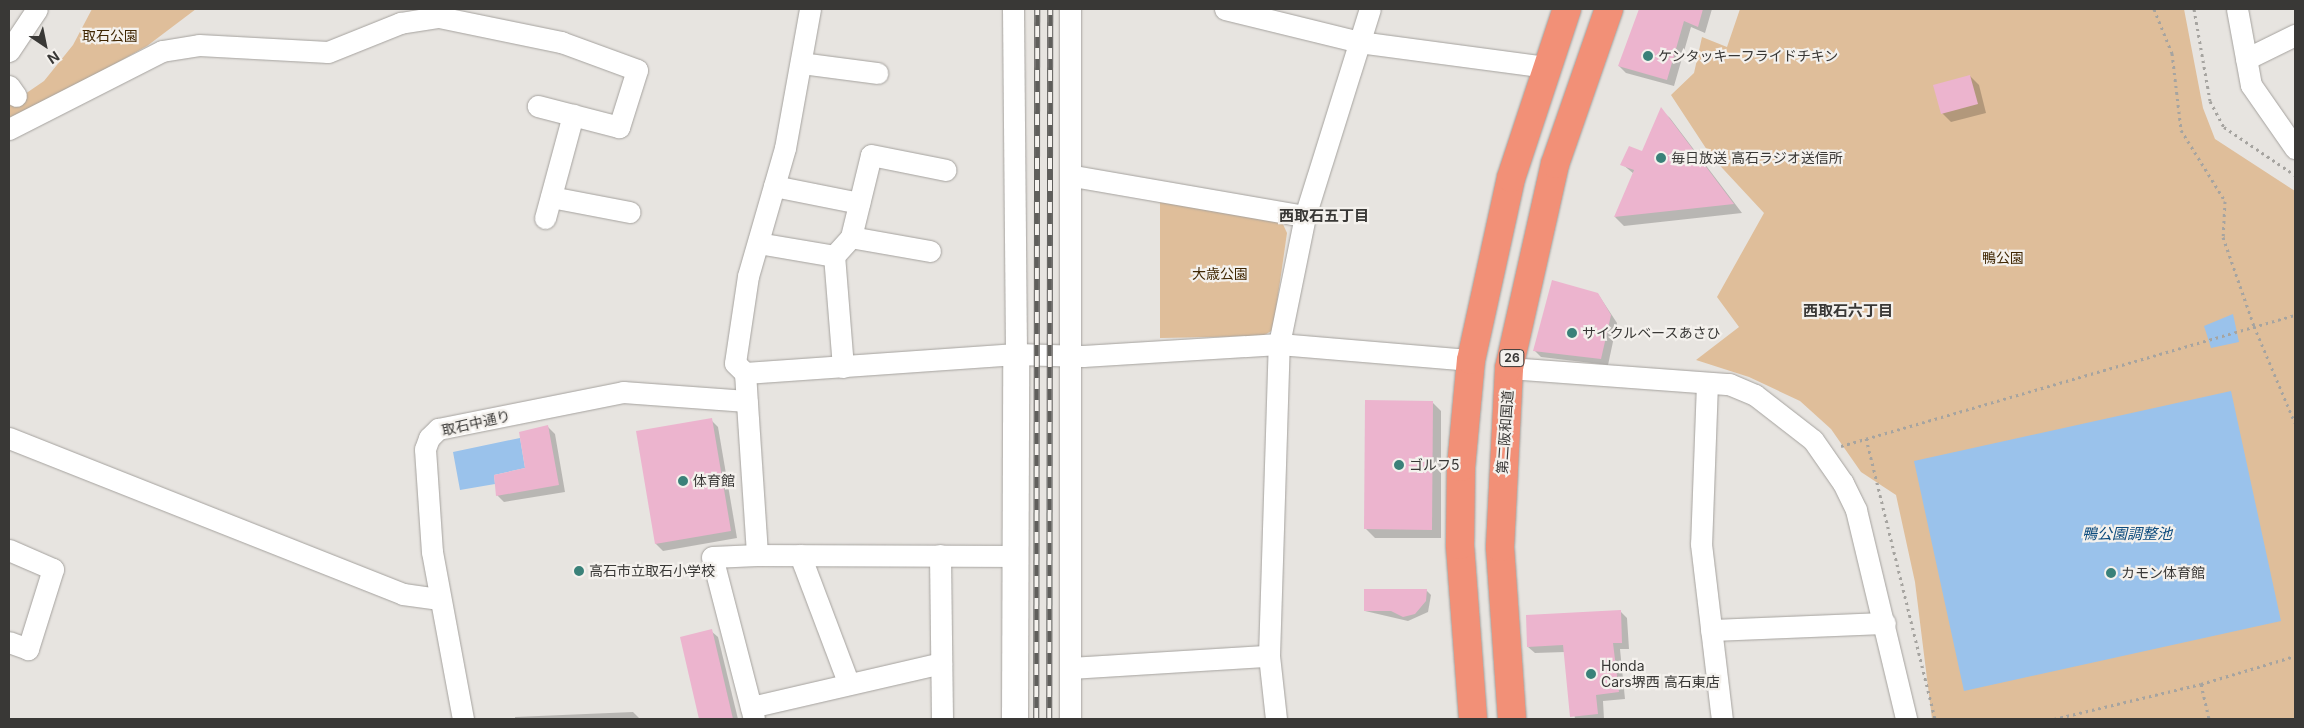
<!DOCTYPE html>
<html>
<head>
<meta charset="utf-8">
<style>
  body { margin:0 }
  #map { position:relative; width:2304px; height:728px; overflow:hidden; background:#e7e4e0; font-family:Inter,"Noto Sans JP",sans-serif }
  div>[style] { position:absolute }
  .green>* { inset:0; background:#dfbe9a }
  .water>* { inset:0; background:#9ac2eb }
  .shadow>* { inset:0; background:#0003 }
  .building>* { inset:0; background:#ecb4ce }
  .path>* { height:3px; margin-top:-1.5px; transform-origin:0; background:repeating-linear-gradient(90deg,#a6a4a0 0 2.5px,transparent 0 6.5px) }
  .roads { filter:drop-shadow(0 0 1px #a5a29e) drop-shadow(0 0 1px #a5a29e) }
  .minor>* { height:21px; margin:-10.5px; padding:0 10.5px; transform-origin:10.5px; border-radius:10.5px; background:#fff }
  .tertiary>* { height:26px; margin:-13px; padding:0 13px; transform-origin:13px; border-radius:13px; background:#fff }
  .trunk>* { height:28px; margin:-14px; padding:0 14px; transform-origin:14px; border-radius:14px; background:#f29077 }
  .rail>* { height:5.5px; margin-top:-2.75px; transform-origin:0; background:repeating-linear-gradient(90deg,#f4f1ed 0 11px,#5f5e5b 0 22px); box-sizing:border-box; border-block:1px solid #5f5e5b }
  .dots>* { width:14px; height:14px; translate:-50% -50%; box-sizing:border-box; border:2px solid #f4f1ed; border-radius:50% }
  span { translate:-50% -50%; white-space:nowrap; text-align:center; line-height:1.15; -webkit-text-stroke:4.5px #f4f1ed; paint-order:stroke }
  .shield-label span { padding:1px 4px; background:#f4f1ed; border:1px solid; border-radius:4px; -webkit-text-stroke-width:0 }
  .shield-label { font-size:12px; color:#393836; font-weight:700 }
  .park-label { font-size:14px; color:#402703 }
  .poi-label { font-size:14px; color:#393836 }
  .left { translate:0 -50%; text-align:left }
  .street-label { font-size:14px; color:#393836 }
  .neighbourhood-label { font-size:15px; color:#393836; font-weight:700 }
  .water-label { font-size:15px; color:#0d4b7d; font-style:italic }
  .frame { position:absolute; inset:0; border:10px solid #393836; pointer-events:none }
  .north { position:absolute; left:20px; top:20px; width:50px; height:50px; -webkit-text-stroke:4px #f4f1ed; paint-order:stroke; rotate:146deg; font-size:14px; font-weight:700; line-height:20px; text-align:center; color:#393836 }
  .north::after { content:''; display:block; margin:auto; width:18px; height:22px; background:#393836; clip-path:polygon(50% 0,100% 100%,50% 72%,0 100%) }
</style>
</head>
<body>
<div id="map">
  <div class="green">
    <div style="clip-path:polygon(92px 9px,196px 9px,147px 46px,9px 123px,9px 105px,44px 81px,73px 45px)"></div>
    <div style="clip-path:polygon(1740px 9px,2184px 9px,2203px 108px,2215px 139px,2295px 191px,2295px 719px,1932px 719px,1915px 582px,1896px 495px,1861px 472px,1831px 429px,1800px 401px,1749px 377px,1696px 360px,1739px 327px,1717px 297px,1764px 213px,1711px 156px,1671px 95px,1694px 73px,1702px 37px,1727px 47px)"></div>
    <div style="clip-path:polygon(1160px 199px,1282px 222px,1287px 233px,1273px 330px,1263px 336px,1160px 338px)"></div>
  </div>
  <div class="water">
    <div style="clip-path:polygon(2233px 314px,2239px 342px,2211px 348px,2204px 326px)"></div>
    <div style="clip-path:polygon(2231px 391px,2281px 621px,1964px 691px,1914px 461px)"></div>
    <div style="clip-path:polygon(520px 438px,525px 468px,494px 475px,495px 484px,460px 490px,453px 452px)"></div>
  </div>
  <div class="shadow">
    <div style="clip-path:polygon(1641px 9px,1712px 9px,1705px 33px,1691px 27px,1674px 86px,1626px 73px,1619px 66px)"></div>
    <div style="clip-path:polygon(1970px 76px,1979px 85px,1986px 113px,1951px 122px,1942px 113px)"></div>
    <div style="clip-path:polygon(1661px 110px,1670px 118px,1742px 213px,1624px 226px,1615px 217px,1634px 174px,1622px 164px,1643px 153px)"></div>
    <div style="clip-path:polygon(1598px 294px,1617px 323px,1608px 365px,1541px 357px,1534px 350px)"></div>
    <div style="clip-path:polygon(1432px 402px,1441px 411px,1441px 538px,1375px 538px,1366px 529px)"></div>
    <div style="clip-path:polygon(711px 420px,718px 427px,737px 538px,663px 551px,656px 544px,638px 432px)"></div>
    <div style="clip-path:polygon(548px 427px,555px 434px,565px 492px,504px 502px,497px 495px,527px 469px)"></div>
    <div style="clip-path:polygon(1426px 590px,1431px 595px,1428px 612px,1408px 621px,1365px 611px)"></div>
    <div style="clip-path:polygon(1621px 612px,1627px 618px,1629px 649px,1620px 649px,1625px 699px,1603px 701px,1604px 719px,1575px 719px,1565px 652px,1535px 653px,1528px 647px)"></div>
    <div style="clip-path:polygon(711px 631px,718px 637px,738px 719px,701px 719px,681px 638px)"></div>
    <div style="clip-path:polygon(633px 712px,640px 719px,515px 719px,515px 717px)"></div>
  </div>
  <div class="building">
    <div style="clip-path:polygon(1639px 9px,1703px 9px,1698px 27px,1684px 21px,1667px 80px,1618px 66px)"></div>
    <div style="clip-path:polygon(1970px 75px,1978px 104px,1941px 114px,1933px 85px)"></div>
    <div style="clip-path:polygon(1661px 107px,1734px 204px,1614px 217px,1634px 170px,1620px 165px,1629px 146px,1642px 151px)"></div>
    <div style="clip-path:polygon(1552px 280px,1598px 293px,1611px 315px,1601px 359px,1533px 351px)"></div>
    <div style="clip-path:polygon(1365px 400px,1433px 401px,1432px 530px,1364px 529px)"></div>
    <div style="clip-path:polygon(712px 418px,731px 531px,655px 544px,636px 431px)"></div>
    <div style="clip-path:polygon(548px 425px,559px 485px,496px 496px,494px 475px,525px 468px,519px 432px)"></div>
    <div style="clip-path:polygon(1364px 589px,1427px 589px,1426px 601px,1415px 614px,1403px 617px,1391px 611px,1364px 611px)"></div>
    <div style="clip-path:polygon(1621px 610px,1622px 643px,1613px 643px,1619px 692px,1596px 695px,1598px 714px,1570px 717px,1563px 645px,1527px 647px,1526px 615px)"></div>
    <div style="clip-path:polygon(712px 629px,733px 719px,699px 719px,680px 637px)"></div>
  </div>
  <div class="path">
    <div style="left:2154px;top:9px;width:48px;rotate:67.8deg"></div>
    <div style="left:2172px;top:53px;width:78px;rotate:83.3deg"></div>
    <div style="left:2181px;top:130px;width:84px;rotate:58.2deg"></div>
    <div style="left:2225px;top:201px;width:36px;rotate:93deg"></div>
    <div style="left:2223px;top:237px;width:94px;rotate:70.8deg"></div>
    <div style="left:2254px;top:326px;width:105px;rotate:67.1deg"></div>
    <div style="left:2194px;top:9px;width:93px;rotate:80.1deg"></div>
    <div style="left:2210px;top:101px;width:30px;rotate:62deg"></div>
    <div style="left:2224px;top:127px;width:86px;rotate:34.1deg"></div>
    <div style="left:1866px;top:438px;width:289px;rotate:76.2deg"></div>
    <div style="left:1841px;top:446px;width:473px;rotate:-16.1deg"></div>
    <div style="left:2201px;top:684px;width:36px;rotate:77deg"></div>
    <div style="left:2054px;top:719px;width:151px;rotate:-13.4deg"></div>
    <div style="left:2201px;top:684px;width:98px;rotate:-16.6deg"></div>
  </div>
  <div class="roads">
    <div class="minor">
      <div style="left:810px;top:9px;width:141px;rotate:100.2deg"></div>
      <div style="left:785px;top:148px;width:133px;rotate:106.1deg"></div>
      <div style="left:748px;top:276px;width:88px;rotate:98.5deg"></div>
      <div style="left:735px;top:363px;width:14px;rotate:45deg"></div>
      <div style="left:745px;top:373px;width:182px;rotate:86.2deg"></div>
      <div style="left:757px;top:555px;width:260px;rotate:0.2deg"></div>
      <div style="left:1013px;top:9px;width:345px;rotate:89.5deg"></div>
      <div style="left:1225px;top:9px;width:138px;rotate:13.8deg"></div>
      <div style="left:1359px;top:42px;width:190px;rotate:7.6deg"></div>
      <div style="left:2237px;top:9px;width:77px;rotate:79.6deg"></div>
      <div style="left:2251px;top:85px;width:77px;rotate:55.1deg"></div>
      <div style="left:9px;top:51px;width:50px;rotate:-56.3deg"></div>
      <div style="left:2246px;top:59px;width:55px;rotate:-26.1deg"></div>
      <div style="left:801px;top:63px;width:77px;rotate:7.5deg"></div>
      <div style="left:9px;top:86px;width:12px;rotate:55deg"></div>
      <div style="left:9px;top:129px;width:172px;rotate:-27deg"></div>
      <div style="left:162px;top:51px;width:37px;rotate:-9deg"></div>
      <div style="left:199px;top:45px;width:129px;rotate:3.1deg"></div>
      <div style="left:328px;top:52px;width:78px;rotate:-21.9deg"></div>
      <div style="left:400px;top:23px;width:39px;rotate:-9deg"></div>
      <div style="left:439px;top:17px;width:125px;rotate:11.6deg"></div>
      <div style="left:561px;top:42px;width:81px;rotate:20.2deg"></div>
      <div style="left:637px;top:70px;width:60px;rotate:107.5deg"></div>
      <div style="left:619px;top:127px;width:84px;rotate:-165.5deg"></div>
      <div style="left:1073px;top:176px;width:235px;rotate:9.8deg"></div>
      <div style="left:774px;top:186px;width:87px;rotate:11.3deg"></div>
      <div style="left:551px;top:197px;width:80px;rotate:10.8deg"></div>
      <div style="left:545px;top:218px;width:107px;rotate:-74.8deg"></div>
      <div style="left:758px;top:243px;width:77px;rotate:9.7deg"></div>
      <div style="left:930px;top:251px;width:80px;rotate:-170deg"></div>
      <div style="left:851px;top:237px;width:84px;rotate:-76.3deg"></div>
      <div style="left:871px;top:155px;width:76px;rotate:11.3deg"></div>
      <div style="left:843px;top:367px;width:111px;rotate:-94.6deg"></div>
      <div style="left:834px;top:256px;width:25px;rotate:-48deg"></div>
      <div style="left:1509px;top:368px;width:221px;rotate:4.2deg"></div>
      <div style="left:1729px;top:384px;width:28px;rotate:23deg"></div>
      <div style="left:1755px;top:395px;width:73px;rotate:37.8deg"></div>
      <div style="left:1813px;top:440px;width:52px;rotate:55.1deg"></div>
      <div style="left:1843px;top:483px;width:30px;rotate:64deg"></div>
      <div style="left:1856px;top:510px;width:215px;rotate:76.5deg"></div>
      <div style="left:745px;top:373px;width:272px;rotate:-4deg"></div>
      <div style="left:1016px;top:354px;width:67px;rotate:1.7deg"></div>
      <div style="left:1083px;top:356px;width:196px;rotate:-3.5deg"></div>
      <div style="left:1279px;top:344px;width:193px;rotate:4.8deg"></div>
      <div style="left:1707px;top:383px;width:161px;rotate:92.1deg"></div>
      <div style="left:1701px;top:544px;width:176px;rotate:83.2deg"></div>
      <div style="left:9px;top:438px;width:424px;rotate:21.6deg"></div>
      <div style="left:403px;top:594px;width:37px;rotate:8deg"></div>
      <div style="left:9px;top:550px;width:48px;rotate:23.4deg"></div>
      <div style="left:53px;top:569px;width:84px;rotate:107.4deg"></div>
      <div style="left:28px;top:649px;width:20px;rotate:-160deg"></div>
      <div style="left:800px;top:555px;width:136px;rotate:69.3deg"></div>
      <div style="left:940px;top:555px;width:164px;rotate:89.3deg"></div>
      <div style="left:1711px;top:630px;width:174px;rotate:-2.3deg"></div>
      <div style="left:1070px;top:668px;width:199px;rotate:-3.5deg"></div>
      <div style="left:751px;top:707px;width:195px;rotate:-13deg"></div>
      <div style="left:463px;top:719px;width:170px;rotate:-100.5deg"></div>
      <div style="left:432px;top:552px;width:103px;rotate:-93.9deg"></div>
      <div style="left:425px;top:449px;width:12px;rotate:-70deg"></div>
      <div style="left:429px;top:438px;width:13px;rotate:-45deg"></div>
      <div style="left:438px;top:429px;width:189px;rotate:-11.3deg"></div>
      <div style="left:623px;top:392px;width:124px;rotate:4.2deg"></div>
      <div style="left:754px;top:719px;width:167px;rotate:-104.5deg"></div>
      <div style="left:712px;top:557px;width:45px;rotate:-2.5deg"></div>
      <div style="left:1070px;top:719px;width:710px;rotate:-90deg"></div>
      <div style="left:1276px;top:719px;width:63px;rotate:-96.3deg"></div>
      <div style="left:1269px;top:656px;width:312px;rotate:-88.2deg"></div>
      <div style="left:1279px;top:344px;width:131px;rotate:-78.5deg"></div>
      <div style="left:1305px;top:216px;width:217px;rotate:-72.6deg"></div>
    </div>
    <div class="tertiary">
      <div style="left:1015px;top:719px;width:365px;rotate:-89.8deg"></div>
    </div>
    <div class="trunk">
      <div style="left:1473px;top:719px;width:174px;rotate:-94.3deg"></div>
      <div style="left:1460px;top:545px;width:78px;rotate:-89.3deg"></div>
      <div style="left:1461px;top:467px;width:107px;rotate:-84.7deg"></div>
      <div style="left:1471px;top:360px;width:186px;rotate:-77.6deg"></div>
      <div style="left:1511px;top:178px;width:178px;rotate:-71.7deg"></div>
      <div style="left:1512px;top:719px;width:172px;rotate:-94deg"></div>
      <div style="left:1500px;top:547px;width:179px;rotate:-87.1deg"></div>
      <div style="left:1509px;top:368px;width:209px;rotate:-77.3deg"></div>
      <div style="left:1555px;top:164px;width:164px;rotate:-70.8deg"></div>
    </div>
  </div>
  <div class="rail">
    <div style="left:1036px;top:719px;width:710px;rotate:-89.92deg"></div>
    <div style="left:1049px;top:719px;width:710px;rotate:-89.92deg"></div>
  </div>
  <div class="dots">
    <div style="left:1648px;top:56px;background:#3a8179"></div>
    <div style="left:1661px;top:158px;background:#3a8179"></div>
    <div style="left:1572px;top:333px;background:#3a8179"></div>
    <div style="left:1399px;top:465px;background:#3a8179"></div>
    <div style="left:683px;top:481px;background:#3a8179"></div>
    <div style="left:579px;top:571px;background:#3a8179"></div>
    <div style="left:2111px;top:573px;background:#3a8179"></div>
    <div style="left:1591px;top:674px;background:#3a8179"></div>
  </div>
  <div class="shield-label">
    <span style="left:1512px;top:358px">26</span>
  </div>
  <div class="park-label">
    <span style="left:110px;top:36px">取石公園</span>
    <span style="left:2003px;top:258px">鴨公園</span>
    <span style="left:1220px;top:274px">大歳公園</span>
  </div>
  <div class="poi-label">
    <span class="left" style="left:1658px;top:56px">ケンタッキーフライドチキン</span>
    <span class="left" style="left:1671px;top:158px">毎日放送 高石ラジオ送信所</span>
    <span class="left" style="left:1582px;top:333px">サイクルベースあさひ</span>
    <span class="left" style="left:1409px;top:465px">ゴルフ5</span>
    <span class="left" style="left:693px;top:481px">体育館</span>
    <span class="left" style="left:589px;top:571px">高石市立取石小学校</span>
    <span class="left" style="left:2121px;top:573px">カモン体育館</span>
    <span class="left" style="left:1601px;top:674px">Honda<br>Cars堺西 高石東店</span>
  </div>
  <div class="street-label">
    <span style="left:476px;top:423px;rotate:-13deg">取石中通り</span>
    <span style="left:1505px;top:432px;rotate:-86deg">第二阪和国道</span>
  </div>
  <div class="neighbourhood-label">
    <span style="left:1324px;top:216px">西取石五丁目</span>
    <span style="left:1848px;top:311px">西取石六丁目</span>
  </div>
  <div class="water-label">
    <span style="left:2127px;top:534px">鴨公園調整池</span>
  </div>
  <div class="frame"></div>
  <div class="north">N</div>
</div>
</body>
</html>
